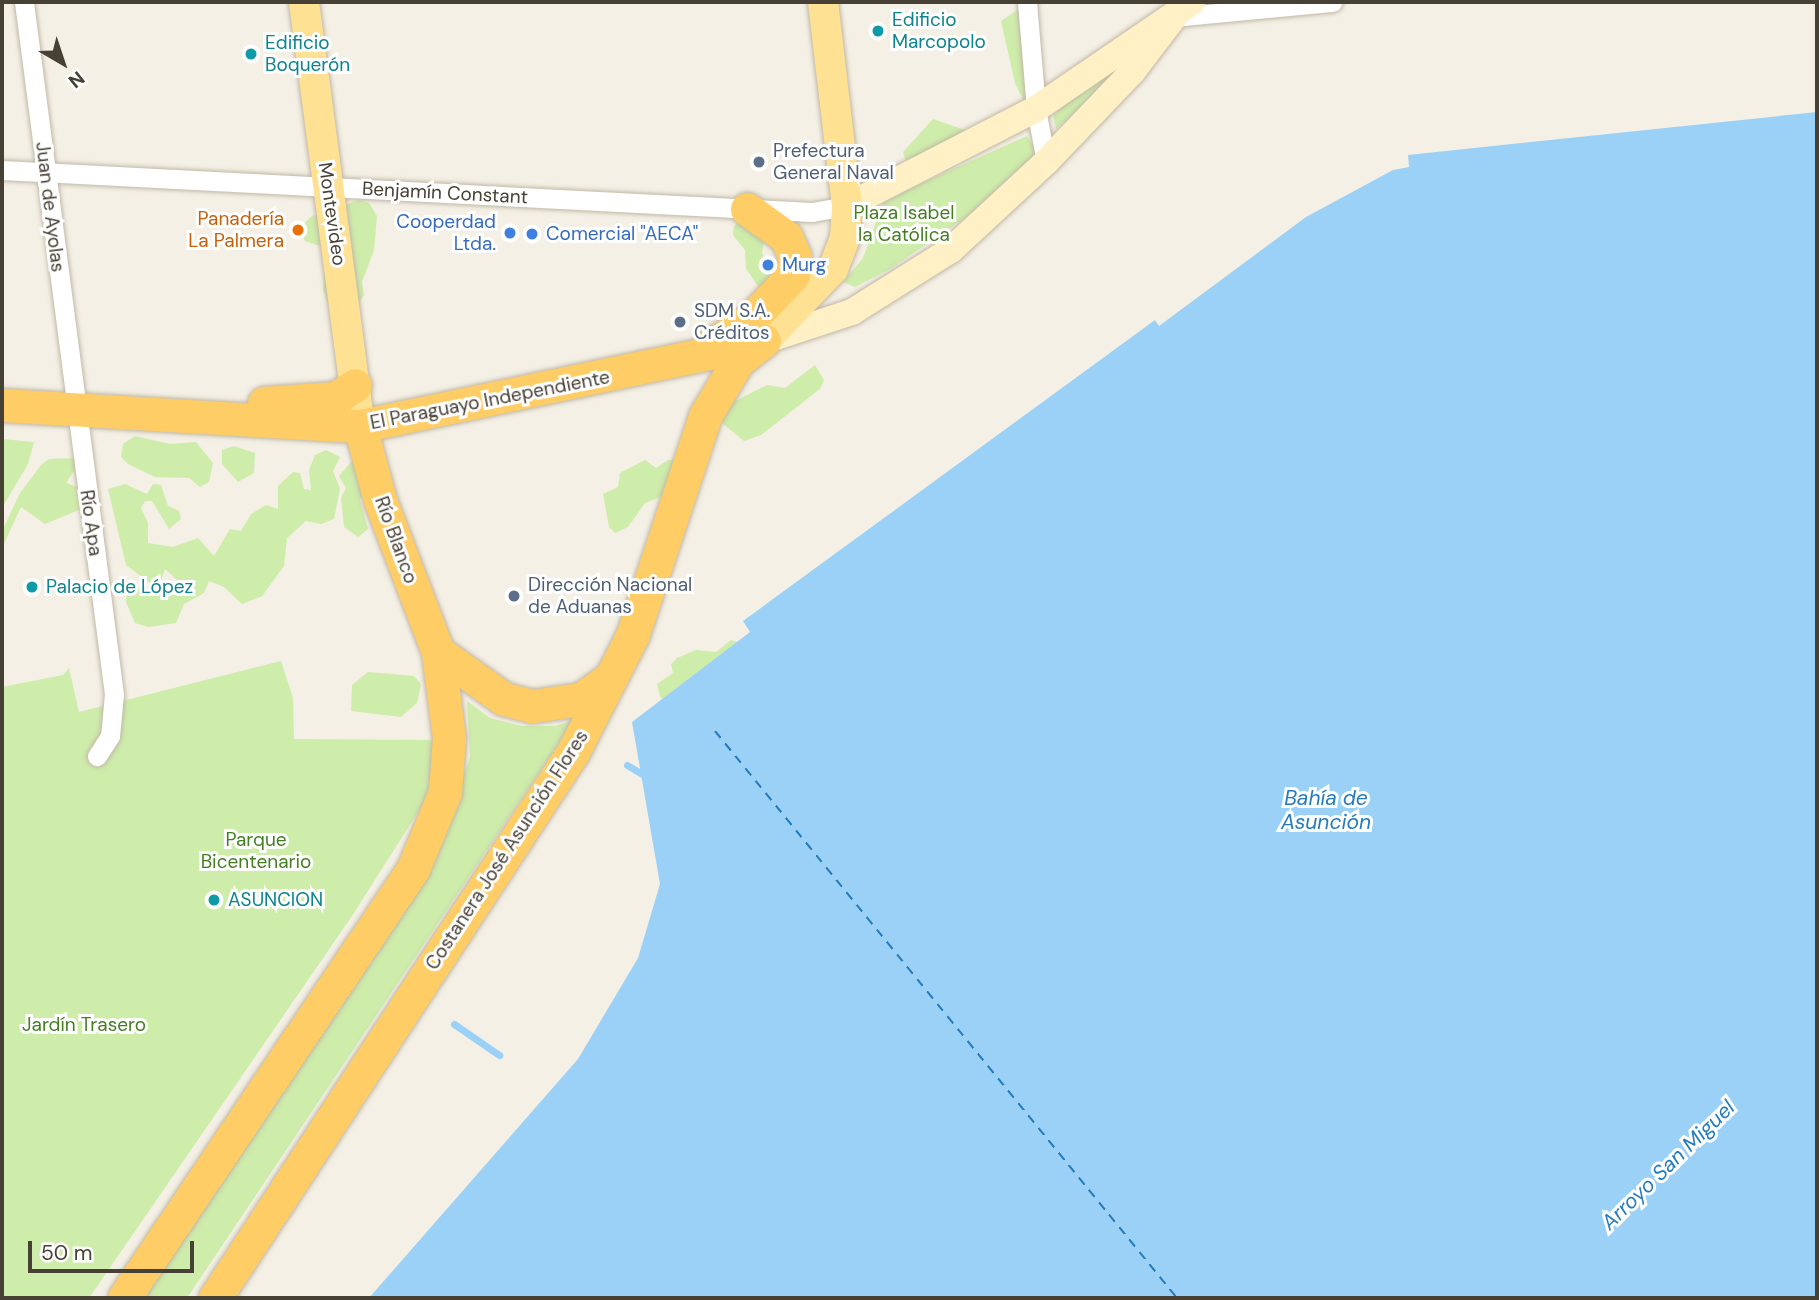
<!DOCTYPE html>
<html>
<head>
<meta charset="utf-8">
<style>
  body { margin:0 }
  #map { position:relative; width:1819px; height:1300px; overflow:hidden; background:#f4f0e5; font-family:"DM Sans",sans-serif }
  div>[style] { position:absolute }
  .green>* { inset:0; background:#ceecaa }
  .water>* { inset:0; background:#9cd1f7 }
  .stream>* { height:7px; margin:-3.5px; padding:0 3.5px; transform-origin:3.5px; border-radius:3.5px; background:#9cd1f7 }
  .ferry>* { height:2px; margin-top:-1px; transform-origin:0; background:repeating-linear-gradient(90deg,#247bbd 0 9px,transparent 0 16px) }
  .roads { filter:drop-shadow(0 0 2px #c1b8a7) drop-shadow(0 0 2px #c1b8a7) }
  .street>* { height:19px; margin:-9.5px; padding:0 9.5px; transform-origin:9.5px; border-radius:9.5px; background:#fff }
  .secondary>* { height:26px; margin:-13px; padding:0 13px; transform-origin:13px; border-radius:13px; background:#fff1c5 }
  .primary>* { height:30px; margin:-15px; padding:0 15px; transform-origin:15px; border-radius:15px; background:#ffe194 }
  .highway>* { height:33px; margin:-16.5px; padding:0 16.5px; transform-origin:16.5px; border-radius:16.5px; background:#ffcd66 }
  .dots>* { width:19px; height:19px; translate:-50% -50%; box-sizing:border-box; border:4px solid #fff; border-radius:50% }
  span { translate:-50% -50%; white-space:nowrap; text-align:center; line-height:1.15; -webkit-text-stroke:6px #fff; paint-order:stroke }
  .culture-label { font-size:19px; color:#0d838f }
  .left { translate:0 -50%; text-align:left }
  .service-label { font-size:19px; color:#4e5e75 }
  .street-label { font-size:19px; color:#474034 }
  .park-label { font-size:19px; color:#447e22 }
  .food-label { font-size:19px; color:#c56008 }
  .right { translate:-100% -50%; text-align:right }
  .shop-label { font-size:19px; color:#366cbe }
  .water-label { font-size:21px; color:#247bbd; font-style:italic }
  .frame { position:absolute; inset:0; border:4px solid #474034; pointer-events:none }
  .north { position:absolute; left:28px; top:28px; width:70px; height:70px; -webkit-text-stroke:5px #fff; paint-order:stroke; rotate:141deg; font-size:19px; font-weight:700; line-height:28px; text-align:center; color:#474034 }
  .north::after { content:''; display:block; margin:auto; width:24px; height:32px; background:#474034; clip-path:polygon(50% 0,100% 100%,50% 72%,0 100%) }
  .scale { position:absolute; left:28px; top:1241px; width:166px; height:32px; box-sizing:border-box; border:4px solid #474034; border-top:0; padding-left:9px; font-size:21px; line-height:24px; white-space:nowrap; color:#474034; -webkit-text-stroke:5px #fff; paint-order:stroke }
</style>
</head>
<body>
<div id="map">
  <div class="green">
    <div style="clip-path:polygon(1023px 6px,1046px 89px,1032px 101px,1023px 100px,1015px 83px,1001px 21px)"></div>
    <div style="clip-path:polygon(1144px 41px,1104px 86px,1056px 129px,1053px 115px)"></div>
    <div style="clip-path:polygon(933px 119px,968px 131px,908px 169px,903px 152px)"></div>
    <div style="clip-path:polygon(1027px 136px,1039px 154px,969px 215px,890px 269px,855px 287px,843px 282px,863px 258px,884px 200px)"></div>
    <div style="clip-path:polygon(359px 200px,369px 203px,377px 216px,374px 250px,362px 282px,364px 295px,353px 312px,332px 313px,323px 290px,326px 248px,305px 241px,299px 228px,312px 216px)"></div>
    <div style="clip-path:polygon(741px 220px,767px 225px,762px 253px,766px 261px,784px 267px,762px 293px,746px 268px,745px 250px,733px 235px,734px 226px)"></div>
    <div style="clip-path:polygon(815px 365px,824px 380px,820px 389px,761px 435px,744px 441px,722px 423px,720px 414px,725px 406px,767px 385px,785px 388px)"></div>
    <div style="clip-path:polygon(135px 436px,170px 444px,196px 442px,213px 463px,209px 482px,200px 487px,189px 478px,155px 477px,128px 464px,121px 457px,123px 444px)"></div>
    <div style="clip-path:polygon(2px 439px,34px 442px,28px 464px,2px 508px)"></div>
    <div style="clip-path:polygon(234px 446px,255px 453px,254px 473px,238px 482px,222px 464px,222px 450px)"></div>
    <div style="clip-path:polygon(326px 450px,340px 457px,333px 471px,340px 489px,334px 519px,321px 524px,306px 521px,287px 538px,284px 566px,262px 596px,242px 604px,224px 587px,209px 581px,204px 593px,184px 604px,176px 623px,148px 627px,135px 623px,126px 602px,127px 586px,132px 583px,147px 591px,154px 588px,168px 598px,176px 591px,176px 579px,165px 569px,161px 580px,150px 583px,126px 565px,108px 489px,125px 484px,147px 494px,153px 484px,161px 485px,168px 506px,179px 511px,181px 519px,169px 529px,152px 501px,145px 501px,141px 508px,148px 523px,148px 543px,173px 547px,198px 538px,214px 556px,230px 529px,241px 531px,251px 514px,266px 505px,278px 509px,278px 486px,293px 472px,300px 473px,304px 489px,311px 490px,309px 470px,315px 455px)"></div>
    <div style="clip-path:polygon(357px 455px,367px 484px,360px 500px,368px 529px,358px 537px,344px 527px,341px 498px,346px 488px,339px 476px)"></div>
    <div style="clip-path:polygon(75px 458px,78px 465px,66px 483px,78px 487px,84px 501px,79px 510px,45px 524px,21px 507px,2px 548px,4px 527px,20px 493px,41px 465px,49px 459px)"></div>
    <div style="clip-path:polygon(645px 460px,656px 468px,668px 460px,678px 460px,663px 496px,645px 503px,628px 527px,615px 533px,609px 527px,603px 494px,618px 487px,620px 473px)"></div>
    <div style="clip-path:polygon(731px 640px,739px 643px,664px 700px,660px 697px,657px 684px,673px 673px,671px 664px,677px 658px,696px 650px,716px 652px)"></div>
    <div style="clip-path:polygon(281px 661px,293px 698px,294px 739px,440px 740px,425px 801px,352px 916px,89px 1298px,2px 1298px,2px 687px,63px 675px,69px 668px,79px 712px)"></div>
    <div style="clip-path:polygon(368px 672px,414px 676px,421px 684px,417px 703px,401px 717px,351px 711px,352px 685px)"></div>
    <div style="clip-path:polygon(467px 701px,490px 718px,521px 726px,555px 726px,574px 720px,187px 1298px,145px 1298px,432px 863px,470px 757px)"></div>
  </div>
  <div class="water">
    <div style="clip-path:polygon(1817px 112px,1817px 1298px,369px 1298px,578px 1059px,638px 958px,660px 884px,632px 722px,750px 632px,743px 621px,1155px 320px,1159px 326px,1306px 217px,1393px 170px,1409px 167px,1408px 155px)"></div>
  </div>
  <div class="stream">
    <div style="left:627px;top:765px;width:23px;rotate:31deg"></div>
    <div style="left:454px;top:1024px;width:55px;rotate:34.6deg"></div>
  </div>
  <div class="ferry">
    <div style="left:715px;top:731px;width:731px;rotate:50.83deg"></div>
  </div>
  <div class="roads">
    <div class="street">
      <div style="left:24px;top:2px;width:698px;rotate:82.59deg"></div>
      <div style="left:114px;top:694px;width:42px;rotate:95.4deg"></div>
      <div style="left:110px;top:736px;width:24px;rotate:123deg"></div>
      <div style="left:1027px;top:2px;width:107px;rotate:85.2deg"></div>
      <div style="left:1036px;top:109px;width:54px;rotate:79.3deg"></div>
      <div style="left:1174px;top:17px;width:159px;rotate:-5.4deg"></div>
      <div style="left:2px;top:170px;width:811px;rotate:2.97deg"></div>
      <div style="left:812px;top:212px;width:36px;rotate:-10deg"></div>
    </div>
    <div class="secondary">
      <div style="left:847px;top:206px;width:212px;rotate:-27.2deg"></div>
      <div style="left:1036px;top:109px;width:189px;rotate:-34.4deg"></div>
      <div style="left:764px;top:341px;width:93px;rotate:-18.2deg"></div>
      <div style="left:852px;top:312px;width:117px;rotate:-32.1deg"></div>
      <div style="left:951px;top:250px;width:129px;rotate:-42.8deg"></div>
      <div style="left:1046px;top:162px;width:126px;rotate:-46.3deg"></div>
      <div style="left:1133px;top:71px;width:68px;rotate:-52.8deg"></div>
    </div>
    <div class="primary">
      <div style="left:304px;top:2px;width:428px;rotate:82.5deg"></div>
      <div style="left:764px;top:341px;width:100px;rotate:-46.2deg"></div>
      <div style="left:833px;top:269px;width:34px;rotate:-69deg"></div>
      <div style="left:845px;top:237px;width:31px;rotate:-86deg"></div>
      <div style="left:847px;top:206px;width:205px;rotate:-96.7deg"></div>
    </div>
    <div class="highway">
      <div style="left:710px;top:346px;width:50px;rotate:-33.7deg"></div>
      <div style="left:752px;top:318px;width:59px;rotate:-46.4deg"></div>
      <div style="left:793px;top:275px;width:18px;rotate:-84deg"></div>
      <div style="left:795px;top:257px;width:22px;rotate:-114deg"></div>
      <div style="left:786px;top:237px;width:48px;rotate:-144.3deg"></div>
      <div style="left:264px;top:403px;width:72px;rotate:-4deg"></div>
      <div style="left:336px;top:398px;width:23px;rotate:-34deg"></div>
      <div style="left:2px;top:405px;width:359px;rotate:3.4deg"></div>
      <div style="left:360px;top:426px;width:408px;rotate:-11.8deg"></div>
      <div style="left:438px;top:652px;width:81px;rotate:35.5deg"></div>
      <div style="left:504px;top:699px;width:29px;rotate:14deg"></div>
      <div style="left:532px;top:706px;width:49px;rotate:-8.1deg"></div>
      <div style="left:581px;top:699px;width:37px;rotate:-36deg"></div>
      <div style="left:124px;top:1298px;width:517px;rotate:-56.03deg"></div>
      <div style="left:413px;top:869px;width:83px;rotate:-67.4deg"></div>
      <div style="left:445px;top:792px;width:54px;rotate:-85.8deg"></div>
      <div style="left:449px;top:738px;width:87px;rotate:-97.3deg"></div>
      <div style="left:438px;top:652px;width:163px;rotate:-110.9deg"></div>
      <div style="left:380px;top:500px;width:77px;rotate:-105.1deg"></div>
      <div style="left:215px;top:1298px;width:653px;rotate:-56.75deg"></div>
      <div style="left:573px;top:752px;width:132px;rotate:-63deg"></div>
      <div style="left:633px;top:634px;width:230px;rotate:-71.7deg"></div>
      <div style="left:705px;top:416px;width:64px;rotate:-59deg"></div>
      <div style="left:738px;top:361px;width:33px;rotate:-38deg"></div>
    </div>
  </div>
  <div class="dots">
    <div style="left:878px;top:31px;background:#0f9aa8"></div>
    <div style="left:251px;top:54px;background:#0f9aa8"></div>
    <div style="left:759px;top:162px;background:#5c6f8a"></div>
    <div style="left:298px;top:230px;background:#e8710a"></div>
    <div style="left:510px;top:233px;background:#3f7fe0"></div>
    <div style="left:532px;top:234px;background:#3f7fe0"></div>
    <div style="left:768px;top:265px;background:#3f7fe0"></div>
    <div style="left:680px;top:322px;background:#5c6f8a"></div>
    <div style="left:32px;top:587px;background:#0f9aa8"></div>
    <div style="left:514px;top:596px;background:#5c6f8a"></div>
    <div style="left:214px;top:900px;background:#0f9aa8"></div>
  </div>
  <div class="culture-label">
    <span class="left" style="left:892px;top:31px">Edificio<br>Marcopolo</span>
    <span class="left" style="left:265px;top:54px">Edificio<br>Boquerón</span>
    <span class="left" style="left:46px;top:587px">Palacio de López</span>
    <span class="left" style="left:228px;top:900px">ASUNCION</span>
  </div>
  <div class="service-label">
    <span class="left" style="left:773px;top:162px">Prefectura<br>General Naval</span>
    <span class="left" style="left:694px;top:322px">SDM S.A.<br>Créditos</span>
    <span class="left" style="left:528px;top:596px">Dirección Nacional<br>de Aduanas</span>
  </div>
  <div class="street-label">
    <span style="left:445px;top:193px;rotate:3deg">Benjamín Constant</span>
    <span style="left:50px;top:207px;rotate:83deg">Juan de Ayolas</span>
    <span style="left:332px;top:214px;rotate:82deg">Montevideo</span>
    <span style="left:490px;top:400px;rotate:-11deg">El Paraguayo Independiente</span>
    <span style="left:91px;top:523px;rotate:82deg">Río Apa</span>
    <span style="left:396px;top:540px;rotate:70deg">Río Blanco</span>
    <span style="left:507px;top:850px;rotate:-57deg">Costanera José Asunción Flores</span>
  </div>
  <div class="park-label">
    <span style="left:904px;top:224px">Plaza Isabel<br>la Católica</span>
    <span style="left:256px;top:851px">Parque<br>Bicentenario</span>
    <span style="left:84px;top:1025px">Jardín Trasero</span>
  </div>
  <div class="food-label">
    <span class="right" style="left:284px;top:230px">Panadería<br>La Palmera</span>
  </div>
  <div class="shop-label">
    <span class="right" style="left:496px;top:233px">Cooperdad<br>Ltda.</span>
    <span class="left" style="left:546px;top:234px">Comercial "AECA"</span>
    <span class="left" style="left:782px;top:265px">Murg</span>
  </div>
  <div class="water-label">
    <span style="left:1326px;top:810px">Bahía de<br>Asunción</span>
    <span style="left:1668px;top:1165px;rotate:-44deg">Arroyo San Miguel</span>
  </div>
  <div class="frame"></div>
  <div class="north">N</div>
  <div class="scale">50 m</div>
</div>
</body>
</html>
